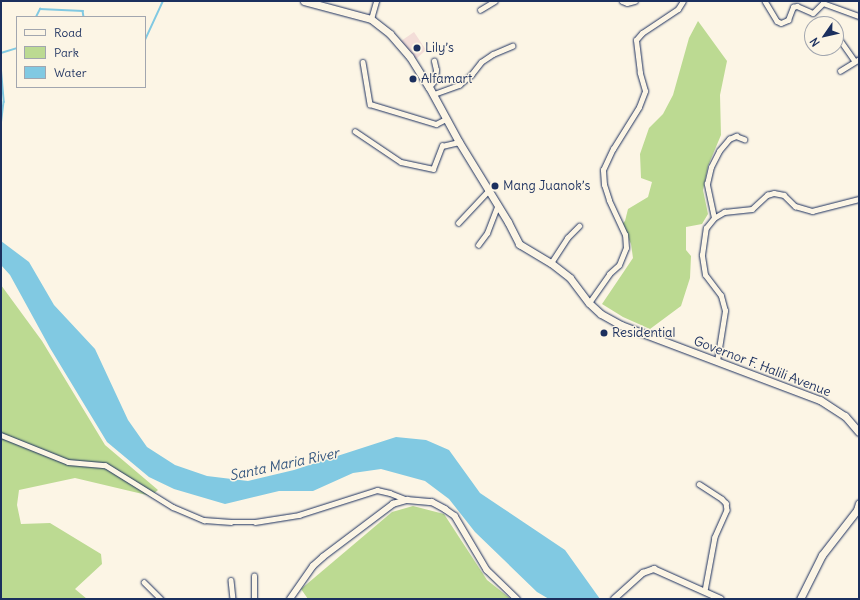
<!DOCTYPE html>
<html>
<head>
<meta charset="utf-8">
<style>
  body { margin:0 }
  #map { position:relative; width:860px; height:600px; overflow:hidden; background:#fcf5e5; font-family:Delius,sans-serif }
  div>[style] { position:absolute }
  .built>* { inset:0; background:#f3ddd8 }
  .green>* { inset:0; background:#bcda92 }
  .water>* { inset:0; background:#81c9e2 }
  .stream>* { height:1.5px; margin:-0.75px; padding:0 0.75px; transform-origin:0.75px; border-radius:0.75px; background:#81c9e2 }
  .roads { filter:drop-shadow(0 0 1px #1b2f5e) drop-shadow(0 0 1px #1b2f5e) }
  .minor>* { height:4.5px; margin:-2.25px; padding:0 2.25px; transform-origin:2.25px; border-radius:2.25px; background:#fcf5e5 }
  .tertiary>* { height:5.5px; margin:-2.75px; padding:0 2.75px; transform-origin:2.75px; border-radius:2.75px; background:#fcf5e5 }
  .primary>* { height:7px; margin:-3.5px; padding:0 3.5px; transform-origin:3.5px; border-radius:3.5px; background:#fcf5e5 }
  .dots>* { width:11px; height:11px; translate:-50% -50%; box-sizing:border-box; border:2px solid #fcf5e5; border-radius:50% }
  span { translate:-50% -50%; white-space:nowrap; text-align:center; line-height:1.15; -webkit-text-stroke:3px #fcf5e5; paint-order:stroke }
  .poi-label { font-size:13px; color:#1b2f5e }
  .left { translate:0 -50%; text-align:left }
  .street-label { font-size:13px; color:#1b2f5e }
  .water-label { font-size:14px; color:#34567f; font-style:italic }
  .frame { position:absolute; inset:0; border:2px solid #1b2f5e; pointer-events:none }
  .legend { position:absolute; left:16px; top:16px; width:130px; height:72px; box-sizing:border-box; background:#fcf5e5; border:1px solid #a2a6af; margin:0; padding:5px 7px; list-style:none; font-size:12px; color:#1b2f5e }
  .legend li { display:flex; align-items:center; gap:8px; height:20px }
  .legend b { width:20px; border:1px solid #a2a6af }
  .north { position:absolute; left:804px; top:16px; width:40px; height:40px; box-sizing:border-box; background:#fcf5e5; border:1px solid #a2a6af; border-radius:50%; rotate:236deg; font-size:11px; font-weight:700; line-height:16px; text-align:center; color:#1b2f5e }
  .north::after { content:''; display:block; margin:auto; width:14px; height:18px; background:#1b2f5e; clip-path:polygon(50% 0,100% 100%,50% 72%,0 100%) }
</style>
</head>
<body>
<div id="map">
  <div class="built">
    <div style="clip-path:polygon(414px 32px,426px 50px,416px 59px,401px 41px)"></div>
  </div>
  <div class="green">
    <div style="clip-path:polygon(698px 21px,727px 61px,720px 95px,721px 135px,708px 166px,703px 190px,708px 214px,702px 224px,686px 227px,686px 250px,691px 256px,690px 278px,681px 306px,650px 329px,623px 317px,602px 304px,633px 258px,631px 244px,622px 224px,625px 221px,628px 209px,648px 197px,652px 182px,641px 178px,640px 154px,649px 128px,663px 114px,673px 95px,689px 38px)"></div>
    <div style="clip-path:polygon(1px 285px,42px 341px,105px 445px,158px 490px,151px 496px,75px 478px,19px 490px,17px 505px,21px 524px,50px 523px,101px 554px,102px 564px,75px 589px,87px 599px,1px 599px)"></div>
    <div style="clip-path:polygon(413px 506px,444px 514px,487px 580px,511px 599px,308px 599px,301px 589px,392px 512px)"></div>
  </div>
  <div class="water">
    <div style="clip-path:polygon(1px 241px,29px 262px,54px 305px,95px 349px,128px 420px,147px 447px,175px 465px,207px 476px,248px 481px,294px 470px,396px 437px,426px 440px,449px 450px,480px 493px,565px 550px,600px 599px,549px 599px,537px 592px,475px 532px,449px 499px,425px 481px,381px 469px,353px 473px,313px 491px,279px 491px,225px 504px,174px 489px,149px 477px,107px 442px,50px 348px,10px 275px,1px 265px)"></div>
  </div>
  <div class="stream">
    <div style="left:36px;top:17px;width:9px;rotate:-63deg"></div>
    <div style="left:40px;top:9px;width:43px;rotate:2.7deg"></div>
    <div style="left:83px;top:11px;width:6px;rotate:81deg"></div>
    <div style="left:145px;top:40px;width:43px;rotate:-65.2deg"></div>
    <div style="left:1px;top:53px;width:17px;rotate:-17deg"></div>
    <div style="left:1px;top:65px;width:37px;rotate:85deg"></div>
    <div style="left:4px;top:102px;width:26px;rotate:97deg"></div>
  </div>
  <div class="roads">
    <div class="minor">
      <div style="left:622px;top:1px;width:5px;rotate:22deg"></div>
      <div style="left:627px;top:3px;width:8px;rotate:-14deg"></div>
      <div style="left:765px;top:1px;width:23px;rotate:59deg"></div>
      <div style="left:777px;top:21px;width:4px;rotate:27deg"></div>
      <div style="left:781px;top:23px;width:8px;rotate:-23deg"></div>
      <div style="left:788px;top:20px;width:14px;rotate:-69deg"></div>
      <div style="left:793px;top:7px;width:4px;rotate:-14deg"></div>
      <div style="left:797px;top:6px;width:17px;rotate:24deg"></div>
      <div style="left:813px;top:13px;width:14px;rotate:-45deg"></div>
      <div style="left:823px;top:3px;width:38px;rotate:20deg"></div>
      <div style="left:480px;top:10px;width:17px;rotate:-31deg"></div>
      <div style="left:371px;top:19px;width:19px;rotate:-74deg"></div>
      <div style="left:829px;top:21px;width:4px;rotate:56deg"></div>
      <div style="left:836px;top:34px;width:33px;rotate:55deg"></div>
      <div style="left:363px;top:62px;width:43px;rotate:80.5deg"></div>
      <div style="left:370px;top:104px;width:69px;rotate:16.9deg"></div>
      <div style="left:436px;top:124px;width:11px;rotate:-27deg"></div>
      <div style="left:840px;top:71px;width:22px;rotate:-32deg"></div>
      <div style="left:429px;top:87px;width:9px;rotate:-49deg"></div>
      <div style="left:435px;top:80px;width:10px;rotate:-84deg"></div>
      <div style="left:436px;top:70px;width:9px;rotate:-103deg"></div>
      <div style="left:434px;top:94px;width:27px;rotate:-20deg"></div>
      <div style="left:459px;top:85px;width:16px;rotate:-40deg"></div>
      <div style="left:471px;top:75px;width:16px;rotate:-52deg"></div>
      <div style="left:481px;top:62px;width:14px;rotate:-34deg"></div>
      <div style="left:493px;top:54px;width:21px;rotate:-23deg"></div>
      <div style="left:355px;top:131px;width:55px;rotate:34deg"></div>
      <div style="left:401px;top:162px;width:33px;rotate:12deg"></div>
      <div style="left:433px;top:169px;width:25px;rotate:-69deg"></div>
      <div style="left:442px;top:146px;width:17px;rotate:-13deg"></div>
      <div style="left:714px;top:218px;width:35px;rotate:-102deg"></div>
      <div style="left:707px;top:184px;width:17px;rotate:-77deg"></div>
      <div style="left:711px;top:167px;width:18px;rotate:-63deg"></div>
      <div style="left:719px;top:151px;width:16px;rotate:-50deg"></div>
      <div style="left:729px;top:139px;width:8px;rotate:-23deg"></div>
      <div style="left:736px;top:136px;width:9px;rotate:21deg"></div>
      <div style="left:458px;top:223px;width:45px;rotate:-46.8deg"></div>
      <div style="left:478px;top:245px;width:15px;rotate:-53deg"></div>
      <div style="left:487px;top:233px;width:30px;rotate:-69deg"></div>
      <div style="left:551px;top:263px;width:30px;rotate:-57deg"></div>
      <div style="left:567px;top:238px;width:17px;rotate:-45deg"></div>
      <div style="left:589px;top:303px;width:35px;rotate:-55deg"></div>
      <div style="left:609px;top:274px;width:13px;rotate:-42deg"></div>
      <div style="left:619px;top:265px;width:18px;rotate:-68deg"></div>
      <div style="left:626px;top:248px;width:13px;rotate:-94deg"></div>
      <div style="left:625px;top:235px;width:38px;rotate:-115deg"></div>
      <div style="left:609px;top:200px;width:16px;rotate:-108deg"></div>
      <div style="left:604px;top:185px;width:15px;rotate:-94deg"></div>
      <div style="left:603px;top:170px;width:23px;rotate:-65deg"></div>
      <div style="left:613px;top:149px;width:49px;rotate:-58.2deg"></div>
      <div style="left:639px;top:107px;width:17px;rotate:-69deg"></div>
      <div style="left:645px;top:91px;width:19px;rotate:-106deg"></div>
      <div style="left:640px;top:73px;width:33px;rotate:-97deg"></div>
      <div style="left:636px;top:40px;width:9px;rotate:-49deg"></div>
      <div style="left:642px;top:33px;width:43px;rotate:-33.7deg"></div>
      <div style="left:678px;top:9px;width:9px;rotate:-58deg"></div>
      <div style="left:717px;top:361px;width:51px;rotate:-80.9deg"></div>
      <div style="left:725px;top:311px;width:16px;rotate:-105deg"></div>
      <div style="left:721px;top:296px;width:26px;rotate:-127deg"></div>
      <div style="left:705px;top:275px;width:20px;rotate:-99deg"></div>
      <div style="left:702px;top:255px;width:27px;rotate:-82deg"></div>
      <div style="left:706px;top:228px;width:13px;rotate:-51deg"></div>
      <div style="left:714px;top:218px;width:12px;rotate:-31deg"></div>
      <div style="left:724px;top:212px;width:28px;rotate:-6deg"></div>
      <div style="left:752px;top:209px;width:21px;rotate:-43deg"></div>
      <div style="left:767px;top:195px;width:7px;rotate:-16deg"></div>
      <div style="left:774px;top:193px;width:10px;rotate:11deg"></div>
      <div style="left:784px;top:195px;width:16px;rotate:45deg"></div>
      <div style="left:795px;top:206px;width:18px;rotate:16deg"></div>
      <div style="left:812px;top:211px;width:49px;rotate:-14.3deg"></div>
      <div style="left:1px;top:435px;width:72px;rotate:21.9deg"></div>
      <div style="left:68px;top:462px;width:37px;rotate:5deg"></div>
      <div style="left:105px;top:465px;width:80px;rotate:31.7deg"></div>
      <div style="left:173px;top:507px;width:34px;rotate:23deg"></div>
      <div style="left:204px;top:520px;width:27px;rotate:4deg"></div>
      <div style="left:231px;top:522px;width:24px"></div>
      <div style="left:255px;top:522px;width:45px;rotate:-9deg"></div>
      <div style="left:299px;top:515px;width:82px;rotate:-17.8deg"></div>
      <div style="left:377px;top:490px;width:13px;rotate:13deg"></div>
      <div style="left:390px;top:493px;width:18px;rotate:22deg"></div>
      <div style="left:699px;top:484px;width:27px;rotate:33deg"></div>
      <div style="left:722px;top:499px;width:6px;rotate:45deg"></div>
      <div style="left:726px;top:503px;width:7px;rotate:82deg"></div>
      <div style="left:727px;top:510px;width:30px;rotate:114deg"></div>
      <div style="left:715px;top:537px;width:55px;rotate:100.5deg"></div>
      <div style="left:231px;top:580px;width:19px;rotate:84deg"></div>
      <div style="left:144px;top:582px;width:24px;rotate:45deg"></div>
      <div style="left:254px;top:599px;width:23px;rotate:-90deg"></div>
    </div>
    <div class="tertiary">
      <div style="left:290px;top:599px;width:40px;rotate:-55.1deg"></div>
      <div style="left:313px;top:566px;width:13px;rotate:-42deg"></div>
      <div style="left:323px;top:557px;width:88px;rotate:-37.1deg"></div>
      <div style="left:393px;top:504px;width:15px;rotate:-16deg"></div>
      <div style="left:407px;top:500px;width:25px;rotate:5deg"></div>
      <div style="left:432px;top:502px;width:15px;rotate:28deg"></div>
      <div style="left:445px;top:509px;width:12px;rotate:35deg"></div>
      <div style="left:455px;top:516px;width:63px;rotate:59.3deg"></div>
      <div style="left:487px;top:570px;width:42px;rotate:44deg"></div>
      <div style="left:614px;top:599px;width:39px;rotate:-42deg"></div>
      <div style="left:643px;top:573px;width:12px;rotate:-20deg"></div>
      <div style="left:654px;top:569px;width:73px;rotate:24.1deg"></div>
    </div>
    <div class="primary">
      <div style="left:304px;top:1px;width:69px;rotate:15deg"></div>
      <div style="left:371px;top:19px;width:24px;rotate:38deg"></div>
      <div style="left:390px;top:34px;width:30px;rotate:49deg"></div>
      <div style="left:410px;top:57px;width:36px;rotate:58deg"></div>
      <div style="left:429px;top:87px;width:63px;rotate:61.4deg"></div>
      <div style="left:459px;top:142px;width:94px;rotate:58.5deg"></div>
      <div style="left:508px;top:222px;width:25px;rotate:63deg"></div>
      <div style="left:519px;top:244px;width:37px;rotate:31deg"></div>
      <div style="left:551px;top:263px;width:24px;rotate:38deg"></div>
      <div style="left:570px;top:278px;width:31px;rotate:53deg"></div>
      <div style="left:589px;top:303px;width:16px;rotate:43deg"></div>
      <div style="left:601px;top:314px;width:23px;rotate:29deg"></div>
      <div style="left:621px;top:325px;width:213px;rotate:20.7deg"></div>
      <div style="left:820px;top:400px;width:30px;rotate:33deg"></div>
      <div style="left:845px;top:416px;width:21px;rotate:49deg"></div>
      <div style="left:800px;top:599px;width:49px;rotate:-63.4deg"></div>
      <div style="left:822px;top:555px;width:57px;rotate:-52.1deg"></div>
      <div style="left:857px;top:510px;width:7px;rotate:-74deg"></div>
    </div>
  </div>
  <div class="dots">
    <div style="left:417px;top:48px;background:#1b2f5e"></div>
    <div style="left:413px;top:79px;background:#1b2f5e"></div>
    <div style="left:495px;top:186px;background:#1b2f5e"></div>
    <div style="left:604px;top:333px;background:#1b2f5e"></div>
  </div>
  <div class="poi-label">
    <span class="left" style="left:425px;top:48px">Lily’s</span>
    <span class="left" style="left:421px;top:79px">Alfamart</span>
    <span class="left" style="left:503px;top:186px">Mang Juanok’s</span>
    <span class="left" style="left:612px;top:333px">Residential</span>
  </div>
  <div class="street-label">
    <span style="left:762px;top:367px;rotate:21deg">Governor F. Halili Avenue</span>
  </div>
  <div class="water-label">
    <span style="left:284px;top:464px;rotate:-12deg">Santa Maria River</span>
  </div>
  <div class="frame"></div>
  <ul class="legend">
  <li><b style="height:5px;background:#fcf5e5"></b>Road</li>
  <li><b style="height:11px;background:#bcda92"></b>Park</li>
  <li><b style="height:11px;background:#81c9e2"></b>Water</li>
  </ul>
  <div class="north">N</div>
</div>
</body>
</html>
